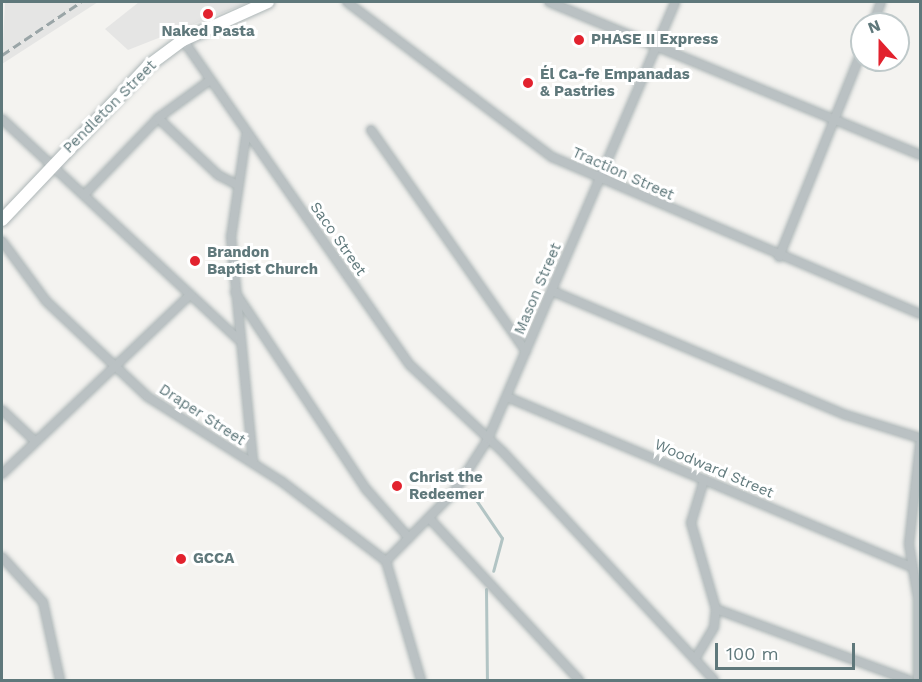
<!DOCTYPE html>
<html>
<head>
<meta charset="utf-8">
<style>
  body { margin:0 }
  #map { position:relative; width:922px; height:682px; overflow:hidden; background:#f4f3f0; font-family:"Work Sans",sans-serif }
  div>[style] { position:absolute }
  .built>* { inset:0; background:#e5e5e4 }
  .stream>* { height:3px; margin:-1.5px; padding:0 1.5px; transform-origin:1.5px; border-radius:1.5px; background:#b2c4c4 }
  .roads { filter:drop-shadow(0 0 2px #adb6b7) drop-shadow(0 0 2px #adb6b7) }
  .minor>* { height:8px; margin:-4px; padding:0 4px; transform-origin:4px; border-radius:4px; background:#bac1c3 }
  .secondary>* { height:12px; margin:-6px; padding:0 6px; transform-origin:6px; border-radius:6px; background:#fff }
  .rail>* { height:3px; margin-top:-1.5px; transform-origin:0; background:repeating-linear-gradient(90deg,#9aa5a7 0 9px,transparent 0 13.5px) }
  .dots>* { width:16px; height:16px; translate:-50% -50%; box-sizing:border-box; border:3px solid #fff; border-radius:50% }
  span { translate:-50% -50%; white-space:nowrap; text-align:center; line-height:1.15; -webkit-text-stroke:6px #fff; paint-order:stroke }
  .poi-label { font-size:15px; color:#5f787b; font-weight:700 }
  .left { translate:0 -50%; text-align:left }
  .street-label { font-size:15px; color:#5f787b }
  .frame { position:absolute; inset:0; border:3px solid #5f787b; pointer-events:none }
  .north { position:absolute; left:850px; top:12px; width:60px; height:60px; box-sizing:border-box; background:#fff; border:2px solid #bfc9ca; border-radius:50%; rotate:339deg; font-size:16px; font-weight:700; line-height:24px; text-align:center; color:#5f787b }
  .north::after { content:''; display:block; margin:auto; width:21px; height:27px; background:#e2222e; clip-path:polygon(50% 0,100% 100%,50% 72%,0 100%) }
  .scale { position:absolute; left:715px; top:643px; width:140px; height:27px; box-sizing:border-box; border:3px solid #5f787b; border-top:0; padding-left:8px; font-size:18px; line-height:21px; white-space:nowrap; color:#5f787b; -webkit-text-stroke:4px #fff; paint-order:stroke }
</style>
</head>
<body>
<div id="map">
  <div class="built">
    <div style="clip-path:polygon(5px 2px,98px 2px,2px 64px)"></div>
    <div style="clip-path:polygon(139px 2px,250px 2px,128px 50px,105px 29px)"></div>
  </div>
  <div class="stream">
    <div style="left:472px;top:494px;width:53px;rotate:55.7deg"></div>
    <div style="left:502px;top:538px;width:34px;rotate:105deg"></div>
    <div style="left:486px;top:589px;width:91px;rotate:89.4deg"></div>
  </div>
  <div class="roads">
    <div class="minor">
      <div style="left:347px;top:2px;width:257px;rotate:37.1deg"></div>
      <div style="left:552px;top:157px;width:400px;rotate:23.1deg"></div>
      <div style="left:549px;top:2px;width:401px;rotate:22.4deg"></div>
      <div style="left:873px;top:24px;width:23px;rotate:-70deg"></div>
      <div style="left:183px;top:40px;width:396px;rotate:55.1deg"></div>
      <div style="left:410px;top:365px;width:126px;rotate:43.1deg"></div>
      <div style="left:502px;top:451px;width:312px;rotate:47.2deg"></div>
      <div style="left:158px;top:118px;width:83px;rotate:43.5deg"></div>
      <div style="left:218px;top:175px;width:20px;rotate:27deg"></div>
      <div style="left:2px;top:119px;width:323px;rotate:43deg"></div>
      <div style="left:371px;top:130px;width:270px;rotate:55deg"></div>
      <div style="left:246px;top:136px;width:102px;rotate:98.4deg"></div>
      <div style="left:231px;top:237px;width:227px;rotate:84.4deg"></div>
      <div style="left:84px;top:195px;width:107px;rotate:-46.1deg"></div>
      <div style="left:158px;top:118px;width:63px;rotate:-36deg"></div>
      <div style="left:2px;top:241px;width:74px;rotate:53.7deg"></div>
      <div style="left:46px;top:301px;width:140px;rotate:43.3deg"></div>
      <div style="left:148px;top:397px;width:157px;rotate:32.3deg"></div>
      <div style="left:281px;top:481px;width:132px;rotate:37.3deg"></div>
      <div style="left:779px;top:257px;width:222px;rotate:-68.1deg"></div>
      <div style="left:552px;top:291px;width:319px;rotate:22.9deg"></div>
      <div style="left:846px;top:415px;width:77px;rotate:17.3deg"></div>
      <div style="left:235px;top:292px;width:237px;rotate:56.4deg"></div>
      <div style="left:366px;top:489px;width:65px;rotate:48.7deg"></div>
      <div style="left:507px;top:397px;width:437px;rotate:22.8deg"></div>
      <div style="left:2px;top:410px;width:45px;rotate:43.2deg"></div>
      <div style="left:2px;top:474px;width:260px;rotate:-43.6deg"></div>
      <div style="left:429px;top:518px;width:221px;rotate:47.2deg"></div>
      <div style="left:2px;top:557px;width:61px;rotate:47.7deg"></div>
      <div style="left:43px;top:602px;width:80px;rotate:77.7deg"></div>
      <div style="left:386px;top:561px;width:97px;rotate:-45.4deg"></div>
      <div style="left:454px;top:492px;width:63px;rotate:-57.3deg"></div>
      <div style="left:488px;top:439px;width:475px;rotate:-66.8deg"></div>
      <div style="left:386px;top:561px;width:124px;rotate:73.6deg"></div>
      <div style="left:716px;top:609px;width:205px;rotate:20.3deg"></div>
      <div style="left:695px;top:659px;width:37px;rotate:-59deg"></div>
      <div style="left:714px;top:627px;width:18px;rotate:-84deg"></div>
      <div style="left:716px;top:609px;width:90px;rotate:-106.2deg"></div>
      <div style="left:691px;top:523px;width:45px;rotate:-73.2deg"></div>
      <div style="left:918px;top:680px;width:82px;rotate:-90deg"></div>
      <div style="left:918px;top:598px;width:55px;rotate:-99.5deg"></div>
      <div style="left:909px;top:544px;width:101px;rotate:-83.7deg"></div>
    </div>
    <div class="secondary">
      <div style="left:2px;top:220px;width:212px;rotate:-46.5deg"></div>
      <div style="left:148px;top:66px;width:44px;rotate:-36.6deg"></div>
      <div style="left:183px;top:40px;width:93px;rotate:-24.1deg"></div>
    </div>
  </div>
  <div class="rail">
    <div style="left:2px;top:55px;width:95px;rotate:-33.9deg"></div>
  </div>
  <div class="dots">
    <div style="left:208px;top:14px;background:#e2222e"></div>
    <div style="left:579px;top:40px;background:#e2222e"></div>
    <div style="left:528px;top:83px;background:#e2222e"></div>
    <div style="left:195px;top:261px;background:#e2222e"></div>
    <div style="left:397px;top:486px;background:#e2222e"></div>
    <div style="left:181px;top:559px;background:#e2222e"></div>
  </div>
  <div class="poi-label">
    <span style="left:208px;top:32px">Naked Pasta</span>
    <span class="left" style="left:591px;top:40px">PHASE II Express</span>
    <span class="left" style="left:540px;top:83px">Él Ca-fe Empanadas<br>&amp; Pastries</span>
    <span class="left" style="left:207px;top:261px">Brandon<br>Baptist Church</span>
    <span class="left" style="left:409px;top:486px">Christ the<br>Redeemer</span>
    <span class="left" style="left:193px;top:559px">GCCA</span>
  </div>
  <div class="street-label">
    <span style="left:110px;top:107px;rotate:-45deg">Pendleton Street</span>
    <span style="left:623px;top:174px;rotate:24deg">Traction Street</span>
    <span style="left:338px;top:239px;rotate:55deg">Saco Street</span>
    <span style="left:538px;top:289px;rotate:-67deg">Mason Street</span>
    <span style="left:202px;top:415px;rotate:33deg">Draper Street</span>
    <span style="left:714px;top:469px;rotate:23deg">Woodward Street</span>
  </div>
  <div class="frame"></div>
  <div class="north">N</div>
  <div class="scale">100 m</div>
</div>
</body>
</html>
